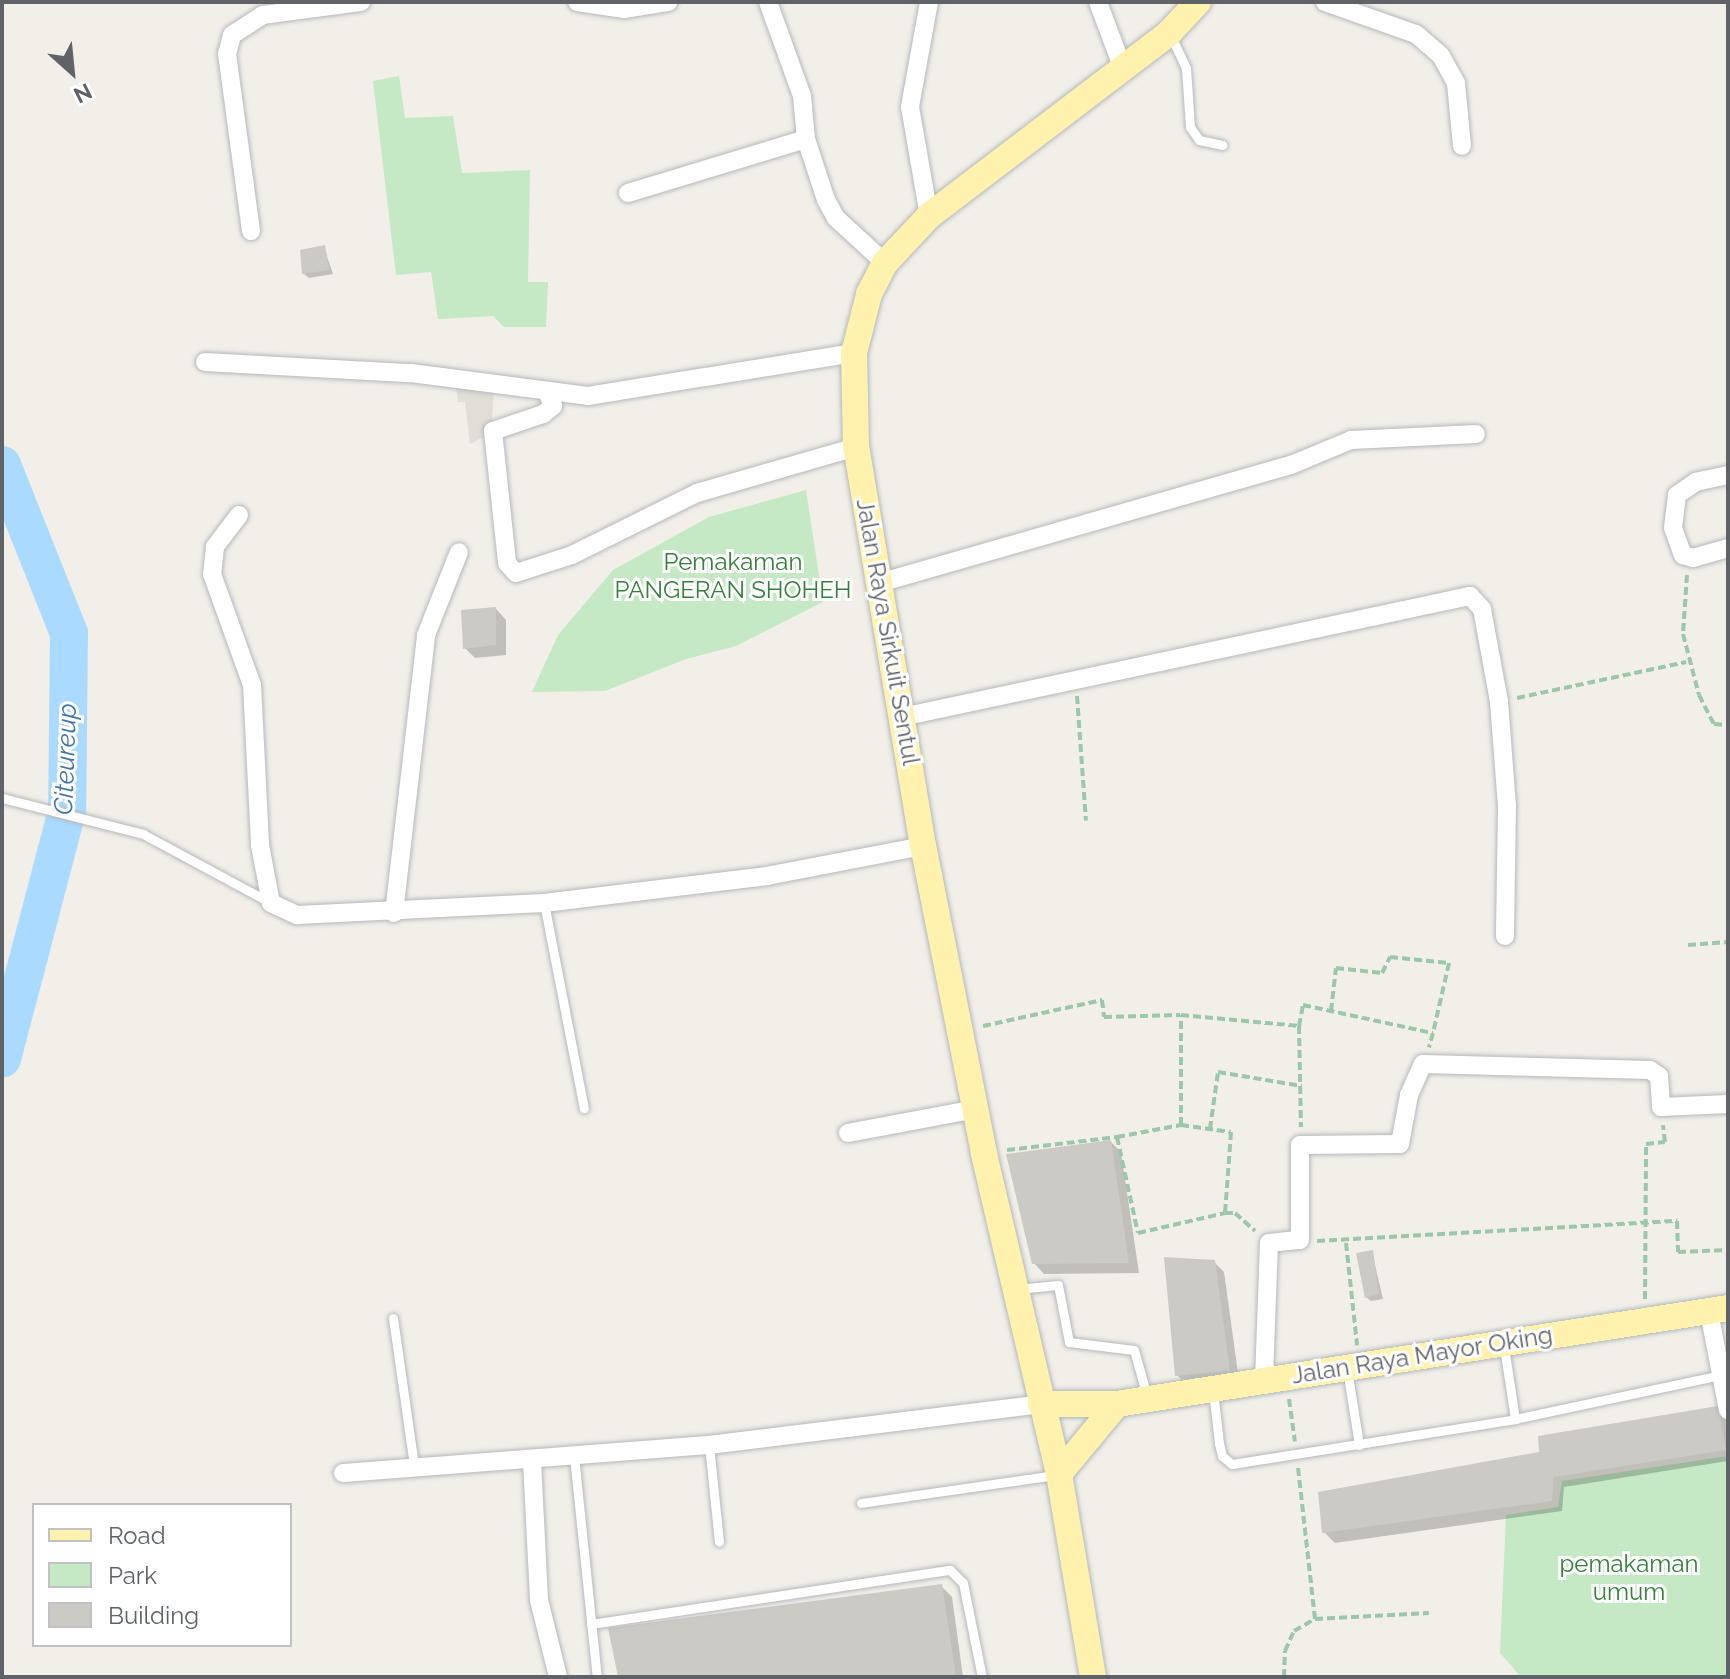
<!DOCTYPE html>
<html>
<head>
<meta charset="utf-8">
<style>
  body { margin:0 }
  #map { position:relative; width:1730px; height:1679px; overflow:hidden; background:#f1efe8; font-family:Raleway,sans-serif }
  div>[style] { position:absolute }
  .education>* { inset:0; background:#e1ded6 }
  .green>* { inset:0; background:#c5e8c5 }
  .shadow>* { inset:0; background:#0003 }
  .river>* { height:38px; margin:-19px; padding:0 19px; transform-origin:19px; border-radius:19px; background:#aadaff }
  .building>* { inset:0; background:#cccac5 }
  .path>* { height:4px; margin-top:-2px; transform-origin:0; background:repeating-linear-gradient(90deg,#9cc7a9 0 8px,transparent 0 12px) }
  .roads { filter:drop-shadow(0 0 2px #b5b8bc) drop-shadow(0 0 2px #b5b8bc) }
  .lane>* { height:9px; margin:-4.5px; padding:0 4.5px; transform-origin:4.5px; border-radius:4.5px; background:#fff }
  .street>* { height:18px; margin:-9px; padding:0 9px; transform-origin:9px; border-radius:9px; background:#fff }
  .primary>* { height:26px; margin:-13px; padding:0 13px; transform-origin:13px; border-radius:13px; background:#fff2af }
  span { translate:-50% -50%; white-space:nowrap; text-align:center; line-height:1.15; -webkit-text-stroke:6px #fff; paint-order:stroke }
  .park-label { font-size:24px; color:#348238 }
  .street-label { font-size:24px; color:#5f6368 }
  .water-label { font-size:26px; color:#4174aa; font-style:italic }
  .frame { position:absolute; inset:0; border:4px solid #5f6368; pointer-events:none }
  .legend { position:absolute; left:32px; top:1503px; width:260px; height:144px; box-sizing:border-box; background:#fff; border:2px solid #bfc1c3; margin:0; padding:10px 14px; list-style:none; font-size:24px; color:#5f6368 }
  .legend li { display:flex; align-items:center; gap:16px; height:40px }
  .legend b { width:40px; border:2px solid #bfc1c3 }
  .north { position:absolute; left:32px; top:32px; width:80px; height:80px; -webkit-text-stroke:6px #fff; paint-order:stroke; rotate:153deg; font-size:22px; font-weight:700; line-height:32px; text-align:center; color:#5f6368 }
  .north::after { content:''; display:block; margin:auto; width:28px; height:36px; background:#5f6368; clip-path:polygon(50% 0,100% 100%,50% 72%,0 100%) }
</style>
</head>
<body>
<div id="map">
  <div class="education">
    <div style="clip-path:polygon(456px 385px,494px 390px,491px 433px,470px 444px,465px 402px,458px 402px)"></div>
  </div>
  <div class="green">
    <div style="clip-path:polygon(399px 76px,405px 118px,453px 116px,462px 173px,530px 170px,528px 282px,548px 282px,546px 327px,504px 327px,493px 316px,438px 319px,431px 272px,396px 275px,373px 81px)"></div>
    <div style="clip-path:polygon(806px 490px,823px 602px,736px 646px,686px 659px,605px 691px,532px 692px,558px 635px,613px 570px,709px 517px)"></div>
    <div style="clip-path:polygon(1728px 1456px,1728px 1677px,1521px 1677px,1500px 1653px,1506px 1515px,1558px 1507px,1562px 1481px)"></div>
  </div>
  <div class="shadow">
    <div style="clip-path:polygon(324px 248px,333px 274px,309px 278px,304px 274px)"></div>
    <div style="clip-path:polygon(496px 609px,506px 620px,506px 655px,475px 658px,465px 648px)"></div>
    <div style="clip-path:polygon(1111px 1142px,1121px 1152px,1139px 1273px,1044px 1274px,1034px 1263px)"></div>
    <div style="clip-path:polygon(1372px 1252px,1383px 1299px,1371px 1301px,1366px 1297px)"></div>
    <div style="clip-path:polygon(1214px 1262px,1224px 1272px,1239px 1380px,1188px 1386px,1177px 1375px)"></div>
    <div style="clip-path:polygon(1717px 1408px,1728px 1419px,1728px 1461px,1564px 1487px,1562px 1511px,1335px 1543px,1324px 1532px)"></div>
    <div style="clip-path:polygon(941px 1586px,952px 1597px,963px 1677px,620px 1677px)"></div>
  </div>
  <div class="river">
    <div style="left:2px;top:465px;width:181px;rotate:68.3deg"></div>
    <div style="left:69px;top:633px;width:178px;rotate:90.6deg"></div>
    <div style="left:67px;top:811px;width:256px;rotate:104.7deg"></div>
  </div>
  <div class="building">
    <div style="clip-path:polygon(325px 245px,329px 270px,302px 274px,300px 250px)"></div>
    <div style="clip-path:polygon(496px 607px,496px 645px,463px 649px,461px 610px)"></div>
    <div style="clip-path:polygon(1111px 1140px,1129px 1263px,1032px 1264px,1006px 1154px)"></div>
    <div style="clip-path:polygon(1373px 1250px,1379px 1294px,1365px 1298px,1356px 1253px)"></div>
    <div style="clip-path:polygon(1164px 1257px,1215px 1260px,1230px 1371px,1175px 1376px)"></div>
    <div style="clip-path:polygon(1718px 1406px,1726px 1450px,1554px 1477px,1552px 1501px,1322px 1533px,1318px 1492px,1539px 1452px,1538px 1436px)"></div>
    <div style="clip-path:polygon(942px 1584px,956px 1677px,618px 1677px,608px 1628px)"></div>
  </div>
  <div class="path">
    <div style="left:1687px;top:575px;width:59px;rotate:93.9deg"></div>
    <div style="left:1683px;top:634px;width:63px;rotate:75.3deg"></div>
    <div style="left:1699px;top:695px;width:33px;rotate:63deg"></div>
    <div style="left:1714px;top:724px;width:14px;rotate:4deg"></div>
    <div style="left:1077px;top:696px;width:125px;rotate:85.9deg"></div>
    <div style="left:1517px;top:698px;width:173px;rotate:-12deg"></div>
    <div style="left:1688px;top:945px;width:40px;rotate:-4.3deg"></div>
    <div style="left:1331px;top:1011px;width:43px;rotate:-83.4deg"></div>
    <div style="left:1336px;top:968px;width:46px;rotate:6.2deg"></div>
    <div style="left:1382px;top:973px;width:18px;rotate:-63deg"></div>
    <div style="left:1390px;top:957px;width:59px;rotate:5.8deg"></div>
    <div style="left:1449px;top:963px;width:72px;rotate:102.9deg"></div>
    <div style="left:983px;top:1026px;width:122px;rotate:-12.3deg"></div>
    <div style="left:1102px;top:1000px;width:17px;rotate:83deg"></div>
    <div style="left:1104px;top:1017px;width:76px;rotate:-1.5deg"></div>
    <div style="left:1299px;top:1026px;width:21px;rotate:-79deg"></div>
    <div style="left:1303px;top:1005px;width:133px;rotate:12.2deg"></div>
    <div style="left:1433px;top:1033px;width:15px;rotate:106deg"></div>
    <div style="left:1181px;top:1125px;width:50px;rotate:8deg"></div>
    <div style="left:1231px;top:1132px;width:81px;rotate:94.2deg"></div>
    <div style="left:1210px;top:1129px;width:58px;rotate:-82deg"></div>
    <div style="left:1218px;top:1072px;width:85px;rotate:9.5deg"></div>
    <div style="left:1117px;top:1137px;width:65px;rotate:-10.6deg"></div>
    <div style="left:1181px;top:1125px;width:110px;rotate:-90deg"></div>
    <div style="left:1181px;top:1015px;width:119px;rotate:5.3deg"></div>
    <div style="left:1299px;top:1026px;width:101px;rotate:88.9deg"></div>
    <div style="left:1007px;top:1150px;width:111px;rotate:-6.7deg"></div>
    <div style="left:1117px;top:1137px;width:98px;rotate:77.7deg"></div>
    <div style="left:1138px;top:1233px;width:89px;rotate:-12.9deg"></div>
    <div style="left:1225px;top:1213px;width:10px"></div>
    <div style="left:1235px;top:1213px;width:27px;rotate:42deg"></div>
    <div style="left:1317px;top:1241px;width:361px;rotate:-3.2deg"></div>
    <div style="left:1677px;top:1221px;width:31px;rotate:88deg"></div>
    <div style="left:1678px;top:1252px;width:50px;rotate:-2.3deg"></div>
    <div style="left:1346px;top:1243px;width:103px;rotate:83.8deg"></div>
    <div style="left:1645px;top:1299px;width:155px;rotate:-89.6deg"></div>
    <div style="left:1646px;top:1144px;width:19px;rotate:-6deg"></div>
    <div style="left:1665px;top:1142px;width:17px;rotate:-97deg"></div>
    <div style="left:1289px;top:1399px;width:43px;rotate:82.1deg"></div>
    <div style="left:1315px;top:1619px;width:114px;rotate:-3deg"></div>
    <div style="left:1284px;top:1677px;width:26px;rotate:-88deg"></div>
    <div style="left:1285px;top:1651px;width:22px;rotate:-66deg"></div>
    <div style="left:1294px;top:1631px;width:24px;rotate:-30deg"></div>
    <div style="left:1315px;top:1619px;width:153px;rotate:-96.4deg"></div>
  </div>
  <div class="roads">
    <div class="lane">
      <div style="left:1171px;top:36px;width:35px;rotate:65deg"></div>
      <div style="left:1186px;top:68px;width:59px;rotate:86.1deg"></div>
      <div style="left:1190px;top:127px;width:16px;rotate:55deg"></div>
      <div style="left:1199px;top:140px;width:24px;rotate:12deg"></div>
      <div style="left:2px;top:798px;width:146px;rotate:14.3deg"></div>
      <div style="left:143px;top:834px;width:145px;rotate:28.3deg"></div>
      <div style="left:544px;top:903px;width:209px;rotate:79deg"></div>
      <div style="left:1017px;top:1289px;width:41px;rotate:-5.6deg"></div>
      <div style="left:1058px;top:1285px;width:58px;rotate:79.1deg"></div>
      <div style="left:1069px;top:1342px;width:65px;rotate:7deg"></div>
      <div style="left:1134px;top:1350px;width:48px;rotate:74.2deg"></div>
      <div style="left:393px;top:1318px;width:149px;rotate:81.9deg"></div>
      <div style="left:1504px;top:1347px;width:73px;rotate:81.3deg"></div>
      <div style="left:1347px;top:1369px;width:77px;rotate:81deg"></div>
      <div style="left:1213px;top:1391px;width:52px;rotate:83.4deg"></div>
      <div style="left:1219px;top:1443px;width:13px;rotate:77deg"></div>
      <div style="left:1222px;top:1456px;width:13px;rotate:39deg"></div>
      <div style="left:1232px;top:1464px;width:287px;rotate:-9deg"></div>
      <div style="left:1515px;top:1419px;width:210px;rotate:-12.1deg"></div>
      <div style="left:709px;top:1445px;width:97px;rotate:84.1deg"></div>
      <div style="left:574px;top:1456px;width:222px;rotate:84.1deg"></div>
      <div style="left:861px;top:1503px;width:197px;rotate:-8.2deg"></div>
      <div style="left:591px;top:1624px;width:363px;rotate:-8.6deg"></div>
      <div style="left:950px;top:1570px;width:18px;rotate:45deg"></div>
      <div style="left:963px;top:1583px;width:96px;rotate:78.6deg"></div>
    </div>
    <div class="street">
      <div style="left:577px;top:2px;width:48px;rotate:8.5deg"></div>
      <div style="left:624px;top:9px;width:45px;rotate:-9deg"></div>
      <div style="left:768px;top:2px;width:100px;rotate:70.1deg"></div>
      <div style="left:802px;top:96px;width:43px;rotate:84.7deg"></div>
      <div style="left:806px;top:139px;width:64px;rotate:71.8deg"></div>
      <div style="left:826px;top:200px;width:21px;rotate:61deg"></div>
      <div style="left:836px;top:218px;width:67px;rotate:42.6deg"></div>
      <div style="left:929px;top:2px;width:107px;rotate:100.3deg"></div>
      <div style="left:910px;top:107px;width:111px;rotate:80.1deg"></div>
      <div style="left:1098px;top:2px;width:72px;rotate:69.5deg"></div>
      <div style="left:1325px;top:2px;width:96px;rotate:19.4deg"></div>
      <div style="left:1416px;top:34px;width:33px;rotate:41deg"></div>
      <div style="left:1441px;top:56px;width:31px;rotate:61deg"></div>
      <div style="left:1456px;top:83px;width:63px;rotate:84.6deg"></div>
      <div style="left:628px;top:193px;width:186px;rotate:-16.9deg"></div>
      <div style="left:251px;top:231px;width:179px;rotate:-97.7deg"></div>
      <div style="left:227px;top:54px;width:20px;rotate:-75deg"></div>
      <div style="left:232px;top:35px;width:37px;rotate:-33deg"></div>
      <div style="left:263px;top:15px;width:99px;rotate:-7.6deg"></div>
      <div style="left:205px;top:362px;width:206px;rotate:3.1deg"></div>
      <div style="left:411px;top:373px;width:178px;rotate:7.4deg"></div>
      <div style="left:588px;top:396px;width:269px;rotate:-9.2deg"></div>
      <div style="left:548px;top:394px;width:13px;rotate:67deg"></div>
      <div style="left:553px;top:406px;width:13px;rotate:141deg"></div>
      <div style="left:543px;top:414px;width:53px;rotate:161.2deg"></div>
      <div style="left:493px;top:431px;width:133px;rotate:83.9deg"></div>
      <div style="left:507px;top:563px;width:13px;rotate:48deg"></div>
      <div style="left:516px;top:573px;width:59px;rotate:-17.8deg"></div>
      <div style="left:572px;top:555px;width:140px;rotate:-26.4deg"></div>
      <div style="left:697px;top:493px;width:166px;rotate:-16.1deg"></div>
      <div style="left:1728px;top:475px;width:33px;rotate:168deg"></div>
      <div style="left:1696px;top:482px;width:23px;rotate:146deg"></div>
      <div style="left:1677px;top:495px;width:33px;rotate:97deg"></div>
      <div style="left:1673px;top:528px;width:29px;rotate:70deg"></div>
      <div style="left:1683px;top:555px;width:10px;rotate:17deg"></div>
      <div style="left:1693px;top:558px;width:36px;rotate:-16deg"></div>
      <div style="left:239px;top:515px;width:40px;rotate:127deg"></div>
      <div style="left:215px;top:547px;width:27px;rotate:96deg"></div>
      <div style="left:212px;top:574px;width:118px;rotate:70.2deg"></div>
      <div style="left:252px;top:685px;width:160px;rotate:87.1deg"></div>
      <div style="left:260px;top:845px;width:59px;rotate:79.3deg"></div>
      <div style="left:271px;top:903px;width:29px;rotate:25deg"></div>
      <div style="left:297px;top:915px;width:247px;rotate:-2.8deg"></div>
      <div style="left:544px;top:903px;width:225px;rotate:-6.9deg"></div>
      <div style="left:767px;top:876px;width:159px;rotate:-10.9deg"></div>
      <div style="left:879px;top:583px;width:429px;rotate:-16deg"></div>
      <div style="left:1291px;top:465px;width:65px;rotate:-22.6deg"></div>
      <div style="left:1351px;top:440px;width:125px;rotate:-2.7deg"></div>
      <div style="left:902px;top:717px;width:581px;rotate:-12.03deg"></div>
      <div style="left:1470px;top:596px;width:18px;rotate:47deg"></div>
      <div style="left:1482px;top:609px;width:95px;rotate:79.6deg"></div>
      <div style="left:1499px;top:702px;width:103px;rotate:85.6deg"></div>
      <div style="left:1507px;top:805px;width:131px;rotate:90.9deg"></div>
      <div style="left:394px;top:913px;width:280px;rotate:-83.4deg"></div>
      <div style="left:426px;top:635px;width:89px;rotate:-68.3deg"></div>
      <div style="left:848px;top:1133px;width:130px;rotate:-10.6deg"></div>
      <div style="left:1709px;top:1312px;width:100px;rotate:79deg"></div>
      <div style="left:1264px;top:1379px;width:136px;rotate:-87.9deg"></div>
      <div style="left:1269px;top:1243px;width:31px;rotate:-6deg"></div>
      <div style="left:1300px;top:1240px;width:95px;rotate:-90deg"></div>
      <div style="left:1300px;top:1145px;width:100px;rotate:-0.6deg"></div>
      <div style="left:1400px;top:1144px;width:50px;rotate:-79.6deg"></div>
      <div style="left:1409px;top:1095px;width:34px;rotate:-66deg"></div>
      <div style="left:1423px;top:1064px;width:227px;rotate:1.5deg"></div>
      <div style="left:1650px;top:1070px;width:11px;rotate:34deg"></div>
      <div style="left:1659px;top:1076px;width:31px;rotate:86deg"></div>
      <div style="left:1661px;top:1107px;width:67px;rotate:-2.6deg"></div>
      <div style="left:532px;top:1461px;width:139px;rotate:87.1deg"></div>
      <div style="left:539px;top:1600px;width:79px;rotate:76.1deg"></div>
      <div style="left:343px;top:1473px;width:367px;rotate:-4.4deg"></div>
      <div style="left:709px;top:1445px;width:335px;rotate:-7deg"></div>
    </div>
    <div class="primary">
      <div style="left:1041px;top:1404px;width:76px"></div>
      <div style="left:1117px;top:1404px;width:618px;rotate:-8.93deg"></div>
      <div style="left:1059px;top:1474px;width:91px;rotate:-50.4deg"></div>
      <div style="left:1093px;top:1677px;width:206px;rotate:-99.5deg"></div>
      <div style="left:1059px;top:1474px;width:330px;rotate:-103.2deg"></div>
      <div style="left:984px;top:1153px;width:313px;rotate:-101.2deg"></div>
      <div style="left:923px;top:846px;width:405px;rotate:-99.5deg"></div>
      <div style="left:856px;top:447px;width:94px;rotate:-91.2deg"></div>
      <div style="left:854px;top:353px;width:61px;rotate:-75.7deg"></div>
      <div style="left:869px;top:294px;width:35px;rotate:-63deg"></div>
      <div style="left:885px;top:263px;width:64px;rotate:-46.9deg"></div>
      <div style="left:929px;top:216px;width:302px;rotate:-37.3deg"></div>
      <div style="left:1169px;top:33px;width:42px;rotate:-46.9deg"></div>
    </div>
  </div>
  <div class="park-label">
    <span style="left:733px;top:576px">Pemakaman<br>PANGERAN SHOHEH</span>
    <span style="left:1629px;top:1578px">pemakaman<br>umum</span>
  </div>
  <div class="street-label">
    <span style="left:888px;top:632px;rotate:80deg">Jalan Raya Sirkuit Sentul</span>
    <span style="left:1422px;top:1355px;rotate:-9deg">Jalan Raya Mayor Oking</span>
  </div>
  <div class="water-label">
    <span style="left:66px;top:759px;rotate:-88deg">Citeureup</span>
  </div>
  <div class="frame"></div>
  <ul class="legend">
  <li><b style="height:10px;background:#fff2af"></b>Road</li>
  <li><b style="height:22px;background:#c5e8c5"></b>Park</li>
  <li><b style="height:22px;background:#cccac5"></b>Building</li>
  </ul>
  <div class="north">N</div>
</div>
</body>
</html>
